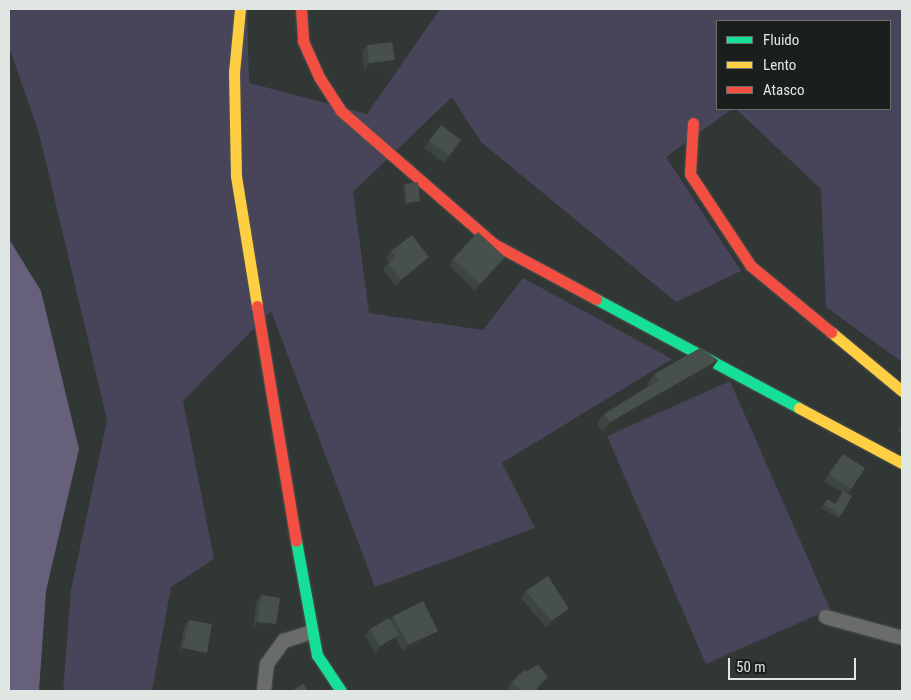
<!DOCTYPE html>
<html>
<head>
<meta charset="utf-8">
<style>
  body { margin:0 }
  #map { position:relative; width:911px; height:700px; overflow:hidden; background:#313734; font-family:"Roboto Condensed",sans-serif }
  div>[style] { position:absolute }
  .green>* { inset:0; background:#48445a }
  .water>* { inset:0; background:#66607b }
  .roads { filter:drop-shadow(0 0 1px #4e5250) drop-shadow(0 0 1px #4e5250) }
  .street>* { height:14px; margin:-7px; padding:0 7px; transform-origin:7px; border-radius:7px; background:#6a6c6a }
  .fast>* { height:11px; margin:-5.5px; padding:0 5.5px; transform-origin:5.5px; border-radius:5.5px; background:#16e098 }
  .slow>* { height:11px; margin:-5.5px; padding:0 5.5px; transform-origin:5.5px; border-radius:5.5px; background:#ffcf43 }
  .jam>* { height:11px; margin:-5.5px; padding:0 5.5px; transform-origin:5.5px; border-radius:5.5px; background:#f24e42 }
  .wall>* { inset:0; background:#3d4540 }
  .shaded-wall>* { inset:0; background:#323834 }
  .building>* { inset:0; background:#47504b }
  span { translate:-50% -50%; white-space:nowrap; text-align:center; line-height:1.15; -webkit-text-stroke:4px #1a1f1c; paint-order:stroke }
  .frame { position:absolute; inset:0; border:10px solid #e0e7e3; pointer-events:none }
  .legend { position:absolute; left:716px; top:20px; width:175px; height:90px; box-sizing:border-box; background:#1a1f1c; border:1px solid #696f6c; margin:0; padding:6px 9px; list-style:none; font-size:15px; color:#e0e7e3 }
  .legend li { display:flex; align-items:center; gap:10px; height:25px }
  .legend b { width:25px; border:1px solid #696f6c }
  .scale { position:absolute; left:728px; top:658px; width:128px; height:22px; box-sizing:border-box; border:2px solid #e0e7e3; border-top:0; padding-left:6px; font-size:15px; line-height:18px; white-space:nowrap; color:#e0e7e3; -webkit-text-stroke:4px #1a1f1c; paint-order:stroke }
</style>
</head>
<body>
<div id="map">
  <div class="green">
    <div style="clip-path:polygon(9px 9px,247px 9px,249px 83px,367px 114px,440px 9px,902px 9px,902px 362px,826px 307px,821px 189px,736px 109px,890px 109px,890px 21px,717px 21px,717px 109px,732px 109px,666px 157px,741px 271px,676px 302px,481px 142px,452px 97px,353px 192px,369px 313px,483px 330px,523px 278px,672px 359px,502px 463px,535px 528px,375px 587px,271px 311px,183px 401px,214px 559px,171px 587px,152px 691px,63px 691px,71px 590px,107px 420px,39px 133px,9px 47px)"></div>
    <div style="clip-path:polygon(730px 381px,830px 609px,706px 664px,607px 436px)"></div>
  </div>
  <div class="water">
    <div style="clip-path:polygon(9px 239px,41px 291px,79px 449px,46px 591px,39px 691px,9px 691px)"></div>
  </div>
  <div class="roads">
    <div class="street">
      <div style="left:826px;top:617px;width:79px;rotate:15.4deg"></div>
      <div style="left:264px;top:691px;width:27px;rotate:-84deg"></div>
      <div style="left:267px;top:664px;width:29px;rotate:-54deg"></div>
      <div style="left:284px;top:641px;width:28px;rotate:-18deg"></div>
    </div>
    <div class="fast">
      <div style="left:596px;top:299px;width:230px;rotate:28.2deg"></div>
      <div style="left:296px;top:541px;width:116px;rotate:79.6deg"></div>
      <div style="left:317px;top:655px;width:43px;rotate:56.3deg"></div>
    </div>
    <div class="slow">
      <div style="left:240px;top:9px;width:63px;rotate:95.4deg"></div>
      <div style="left:234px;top:72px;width:104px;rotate:88.9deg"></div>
      <div style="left:236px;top:176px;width:132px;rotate:80.8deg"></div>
      <div style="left:831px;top:332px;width:92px;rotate:39.7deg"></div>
      <div style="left:799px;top:408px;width:117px;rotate:28.1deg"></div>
    </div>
    <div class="jam">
      <div style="left:301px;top:9px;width:32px;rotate:86deg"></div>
      <div style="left:303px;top:41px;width:39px;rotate:66deg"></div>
      <div style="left:319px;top:77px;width:40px;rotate:57.1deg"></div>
      <div style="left:341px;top:111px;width:203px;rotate:41deg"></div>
      <div style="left:494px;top:244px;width:116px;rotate:28.3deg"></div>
      <div style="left:693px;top:123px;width:51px;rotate:93.4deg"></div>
      <div style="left:690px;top:174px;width:110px;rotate:56.5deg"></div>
      <div style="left:751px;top:266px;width:104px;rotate:39.5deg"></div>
      <div style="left:257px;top:306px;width:238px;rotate:80.6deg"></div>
    </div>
  </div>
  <div class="wall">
    <div style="clip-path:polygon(367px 45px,390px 67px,364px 70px,362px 52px)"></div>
    <div style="clip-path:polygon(441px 125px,461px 140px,444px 163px,424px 148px)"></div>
    <div style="clip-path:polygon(405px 184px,420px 201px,418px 205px,405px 206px,403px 187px)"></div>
    <div style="clip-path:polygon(391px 251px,429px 257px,424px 264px,396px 286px,383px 270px,389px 262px,386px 258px)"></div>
    <div style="clip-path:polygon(505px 257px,500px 264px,475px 291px,449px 266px,453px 259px)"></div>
    <div style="clip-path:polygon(718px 360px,711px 370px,603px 432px,597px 424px,604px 414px,649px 386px,647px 384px,654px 374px)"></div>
    <div style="clip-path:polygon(902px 423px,902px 435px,897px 430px)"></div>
    <div style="clip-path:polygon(843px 454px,865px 468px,848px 494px,841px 515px,839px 518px,821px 508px,827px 499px,835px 504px,842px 493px,824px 481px)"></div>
    <div style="clip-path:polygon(526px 591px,564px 616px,546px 628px,521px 598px)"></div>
    <div style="clip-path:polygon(261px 595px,272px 631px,253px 629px,256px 602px)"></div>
    <div style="clip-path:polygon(393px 616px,438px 631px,433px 637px,403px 652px,396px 639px,394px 642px,375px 653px,365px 635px,370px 629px,390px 620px)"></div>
    <div style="clip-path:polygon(189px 620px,207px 653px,203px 659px,179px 655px,184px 627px)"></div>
    <div style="clip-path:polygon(525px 672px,545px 680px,539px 686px,536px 691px,509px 691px,507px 688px,512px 682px)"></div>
  </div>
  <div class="shaded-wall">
    <div style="clip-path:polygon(395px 60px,390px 67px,364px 70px,369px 63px)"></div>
    <div style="clip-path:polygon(420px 201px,418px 205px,405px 206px,407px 203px)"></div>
    <div style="clip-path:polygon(429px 257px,424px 264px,396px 286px,401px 280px)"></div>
    <div style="clip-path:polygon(505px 257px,500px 264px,475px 291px,480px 284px)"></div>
    <div style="clip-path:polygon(718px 360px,711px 370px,603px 432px,610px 422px)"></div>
    <div style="clip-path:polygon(569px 609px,564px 616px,546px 628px,551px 621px)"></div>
    <div style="clip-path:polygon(257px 622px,276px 624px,272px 631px,253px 629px)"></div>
    <div style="clip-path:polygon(438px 631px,433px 637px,403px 652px,408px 645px)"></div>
    <div style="clip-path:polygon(399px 635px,394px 642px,375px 653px,380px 646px)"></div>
    <div style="clip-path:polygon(183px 648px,207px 653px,203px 659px,179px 655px)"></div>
  </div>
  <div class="building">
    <div style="clip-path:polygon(392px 42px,395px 60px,369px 63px,367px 45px)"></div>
    <div style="clip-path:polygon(441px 125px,461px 140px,449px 156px,429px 141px)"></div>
    <div style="clip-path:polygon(418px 182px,420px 201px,407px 203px,405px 184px)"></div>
    <div style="clip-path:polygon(478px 232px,505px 257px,480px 284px,453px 259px)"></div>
    <div style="clip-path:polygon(412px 235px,429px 257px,401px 280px,388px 264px,396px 257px,391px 251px)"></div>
    <div style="clip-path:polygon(700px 348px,718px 360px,610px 422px,604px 414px,659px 380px,654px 374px)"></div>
    <div style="clip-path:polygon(843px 454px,865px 468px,851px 489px,829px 474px)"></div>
    <div style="clip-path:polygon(843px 491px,852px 496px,841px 515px,824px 505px,827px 499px,836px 504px)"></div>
    <div style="clip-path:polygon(548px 576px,569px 609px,551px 621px,526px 591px)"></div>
    <div style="clip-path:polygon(261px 595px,280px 598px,276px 624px,257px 622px)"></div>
    <div style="clip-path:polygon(423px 601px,438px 631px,408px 645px,393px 616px)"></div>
    <div style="clip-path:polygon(389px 618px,399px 635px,380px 646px,370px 629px)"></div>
    <div style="clip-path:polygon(189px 620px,212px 624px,207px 653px,183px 648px)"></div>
    <div style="clip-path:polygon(538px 665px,548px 677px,538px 686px,525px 672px)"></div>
    <div style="clip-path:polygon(524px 670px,539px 687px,534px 691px,521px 691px,512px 682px)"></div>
    <div style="clip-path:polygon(303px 684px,308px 691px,292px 691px)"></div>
  </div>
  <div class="frame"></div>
  <ul class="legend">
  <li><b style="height:6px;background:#16e098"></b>Fluido</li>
  <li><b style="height:6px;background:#ffcf43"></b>Lento</li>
  <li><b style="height:6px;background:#f24e42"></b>Atasco</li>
  </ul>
  <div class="scale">50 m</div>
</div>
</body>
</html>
